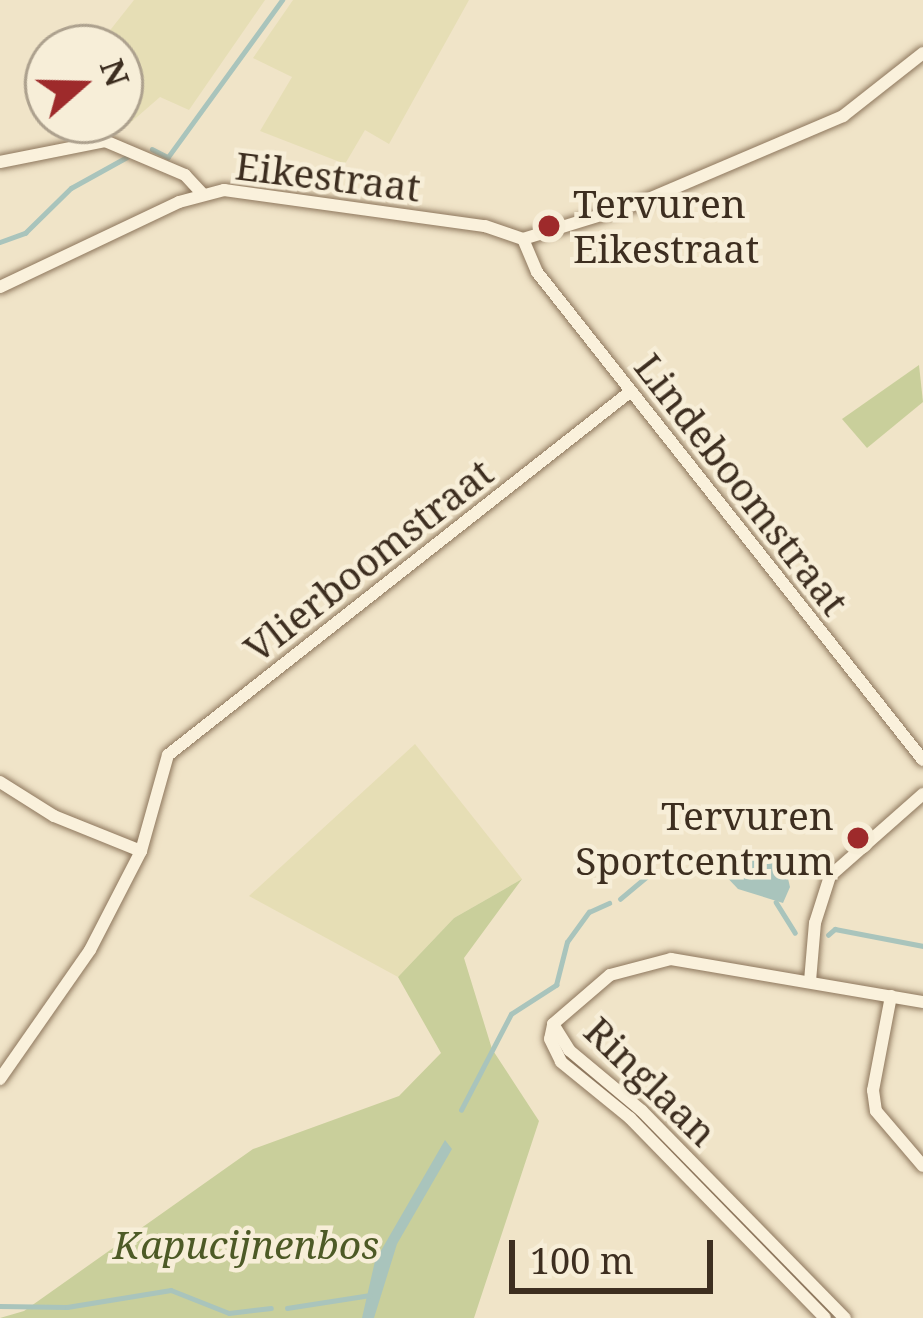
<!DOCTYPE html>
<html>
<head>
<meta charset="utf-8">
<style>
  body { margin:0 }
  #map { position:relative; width:923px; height:1318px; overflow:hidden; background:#f0e4c8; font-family:"Noto Serif",serif }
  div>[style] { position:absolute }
  .farmland>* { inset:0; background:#e6deb5 }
  .green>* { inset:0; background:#c9cf9b }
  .water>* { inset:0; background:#a9c4bc }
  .stream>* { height:4.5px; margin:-2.25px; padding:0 2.25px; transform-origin:2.25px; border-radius:2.25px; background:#a9c4bc }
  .roads { filter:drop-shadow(0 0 3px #8d765c) drop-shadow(0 0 3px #8d765c) }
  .street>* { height:12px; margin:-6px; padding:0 6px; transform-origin:6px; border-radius:6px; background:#faf1dc }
  .dots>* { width:33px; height:33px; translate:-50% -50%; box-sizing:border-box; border:6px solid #f7eed8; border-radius:50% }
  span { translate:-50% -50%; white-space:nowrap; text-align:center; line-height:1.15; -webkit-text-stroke:9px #f7eed8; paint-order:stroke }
  .street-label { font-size:39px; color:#3d2e20 }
  .poi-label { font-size:39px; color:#3d2e20 }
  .left { translate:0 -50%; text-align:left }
  .right { translate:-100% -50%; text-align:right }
  .park-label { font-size:39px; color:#4d5a26; font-style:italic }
  .north { position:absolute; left:24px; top:24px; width:120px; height:120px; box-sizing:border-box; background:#f7eed8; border:3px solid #ada18e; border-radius:50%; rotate:70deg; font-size:33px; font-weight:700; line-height:48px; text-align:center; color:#3d2e20 }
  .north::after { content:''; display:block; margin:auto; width:42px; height:54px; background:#9e2a2b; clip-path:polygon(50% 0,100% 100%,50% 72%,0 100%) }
  .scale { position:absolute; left:509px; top:1240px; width:204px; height:54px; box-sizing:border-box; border:6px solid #3d2e20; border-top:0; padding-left:15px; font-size:36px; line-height:42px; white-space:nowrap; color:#3d2e20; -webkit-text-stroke:9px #f7eed8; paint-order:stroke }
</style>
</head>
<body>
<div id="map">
  <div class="farmland">
    <div style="clip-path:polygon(134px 0,265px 0,189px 110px,160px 97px,122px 130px,103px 120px,120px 120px,120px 48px,96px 48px)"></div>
    <div style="clip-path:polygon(293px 0,469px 0,389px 144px,365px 130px,345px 164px,260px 131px,292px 77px,253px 58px)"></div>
    <div style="clip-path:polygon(415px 744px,522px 879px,454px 918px,398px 977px,249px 896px)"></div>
  </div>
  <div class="green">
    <div style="clip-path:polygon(919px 365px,923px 402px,867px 448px,842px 419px)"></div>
    <div style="clip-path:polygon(522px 879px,464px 958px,492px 1049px,539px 1121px,474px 1318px,0 1318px,24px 1311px,253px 1149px,399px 1096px,441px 1053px,398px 977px,454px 918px)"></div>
  </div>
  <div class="water">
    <div style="clip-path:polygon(766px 854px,785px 866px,790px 887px,783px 903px,738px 889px,721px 871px)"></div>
    <div style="clip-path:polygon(445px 1140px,452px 1149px,397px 1244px,374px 1318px,362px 1318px,375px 1261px)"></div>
  </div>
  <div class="stream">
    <div style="left:152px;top:149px;width:18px;rotate:27deg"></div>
    <div style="left:168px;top:157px;width:194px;rotate:-54deg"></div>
    <div style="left:0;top:242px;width:27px;rotate:-20deg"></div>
    <div style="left:25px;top:233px;width:64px;rotate:-44.4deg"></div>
    <div style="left:71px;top:188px;width:64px;rotate:-29deg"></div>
    <div style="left:620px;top:899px;width:34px;rotate:-40deg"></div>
    <div style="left:776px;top:902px;width:36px;rotate:58deg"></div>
    <div style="left:828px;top:935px;width:9px;rotate:-41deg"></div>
    <div style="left:835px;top:929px;width:90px;rotate:10.9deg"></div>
    <div style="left:461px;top:1110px;width:108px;rotate:-62.5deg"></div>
    <div style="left:511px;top:1014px;width:54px;rotate:-32.8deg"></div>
    <div style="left:556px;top:985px;width:44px;rotate:-75.7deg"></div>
    <div style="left:567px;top:942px;width:37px;rotate:-54deg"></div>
    <div style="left:589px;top:912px;width:22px;rotate:-24deg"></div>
    <div style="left:0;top:1306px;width:67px;rotate:0.9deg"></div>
    <div style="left:67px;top:1307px;width:105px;rotate:-9.3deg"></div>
    <div style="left:171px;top:1290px;width:62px;rotate:21.6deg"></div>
    <div style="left:229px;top:1313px;width:42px;rotate:-6.8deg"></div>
    <div style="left:287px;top:1308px;width:84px;rotate:-8.9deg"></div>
  </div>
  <div class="roads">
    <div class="street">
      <div style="left:0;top:162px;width:107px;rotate:-11.3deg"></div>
      <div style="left:105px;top:141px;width:87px;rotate:23deg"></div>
      <div style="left:185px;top:175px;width:25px;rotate:47deg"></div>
      <div style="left:523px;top:239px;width:36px;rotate:67deg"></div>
      <div style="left:537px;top:272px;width:622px;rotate:51.66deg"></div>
      <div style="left:523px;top:239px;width:119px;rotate:-17.1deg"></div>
      <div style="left:637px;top:204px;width:224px;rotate:-23.1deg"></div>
      <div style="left:843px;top:116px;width:102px;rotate:-38.2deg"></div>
      <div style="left:0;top:287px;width:198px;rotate:-25.4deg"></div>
      <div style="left:179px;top:202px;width:47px;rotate:-14.9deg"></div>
      <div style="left:224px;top:190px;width:263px;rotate:7.9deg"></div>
      <div style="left:485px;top:226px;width:40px;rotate:18.9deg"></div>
      <div style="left:0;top:782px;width:64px;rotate:32.2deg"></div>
      <div style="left:54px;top:816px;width:94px;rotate:21.9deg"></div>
      <div style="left:810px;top:981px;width:58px;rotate:-85.1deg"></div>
      <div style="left:815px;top:923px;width:49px;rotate:-72.3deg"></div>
      <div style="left:830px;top:876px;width:124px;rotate:-41.4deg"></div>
      <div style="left:891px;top:996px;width:96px;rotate:100.8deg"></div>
      <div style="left:873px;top:1090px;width:21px;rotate:82deg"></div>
      <div style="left:876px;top:1111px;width:72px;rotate:49.5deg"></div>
      <div style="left:553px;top:1024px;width:31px;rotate:58deg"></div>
      <div style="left:569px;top:1050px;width:95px;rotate:39.9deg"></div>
      <div style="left:642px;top:1111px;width:290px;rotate:45.6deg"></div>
      <div style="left:553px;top:1024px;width:75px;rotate:-40.7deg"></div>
      <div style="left:610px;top:975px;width:63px;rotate:-14.7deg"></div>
      <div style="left:671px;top:959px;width:256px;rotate:9.7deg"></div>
      <div style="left:553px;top:1025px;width:14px;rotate:102deg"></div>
      <div style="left:550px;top:1039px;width:25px;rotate:64deg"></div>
      <div style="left:561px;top:1062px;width:89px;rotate:39.1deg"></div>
      <div style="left:630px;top:1118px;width:279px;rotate:45.7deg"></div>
      <div style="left:0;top:1079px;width:157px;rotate:-55.1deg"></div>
      <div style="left:90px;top:950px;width:111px;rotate:-62.7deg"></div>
      <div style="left:141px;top:851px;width:100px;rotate:-74.3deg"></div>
      <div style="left:168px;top:755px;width:589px;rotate:-38.17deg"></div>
    </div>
  </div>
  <div class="dots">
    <div style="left:549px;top:226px;background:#9e2a2b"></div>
    <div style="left:858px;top:838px;background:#9e2a2b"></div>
  </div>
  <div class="street-label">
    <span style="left:328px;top:176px;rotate:7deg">Eikestraat</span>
    <span style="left:742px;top:484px;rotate:52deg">Lindeboomstraat</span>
    <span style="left:368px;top:560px;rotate:-38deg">Vlierboomstraat</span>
    <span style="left:651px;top:1081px;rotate:44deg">Ringlaan</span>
  </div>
  <div class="poi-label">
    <span class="left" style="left:573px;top:226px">Tervuren<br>Eikestraat</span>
    <span class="right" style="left:834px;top:838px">Tervuren<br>Sportcentrum</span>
  </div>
  <div class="park-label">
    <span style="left:246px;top:1244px">Kapucijnenbos</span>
  </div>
  <div class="north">N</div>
  <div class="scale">100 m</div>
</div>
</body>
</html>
